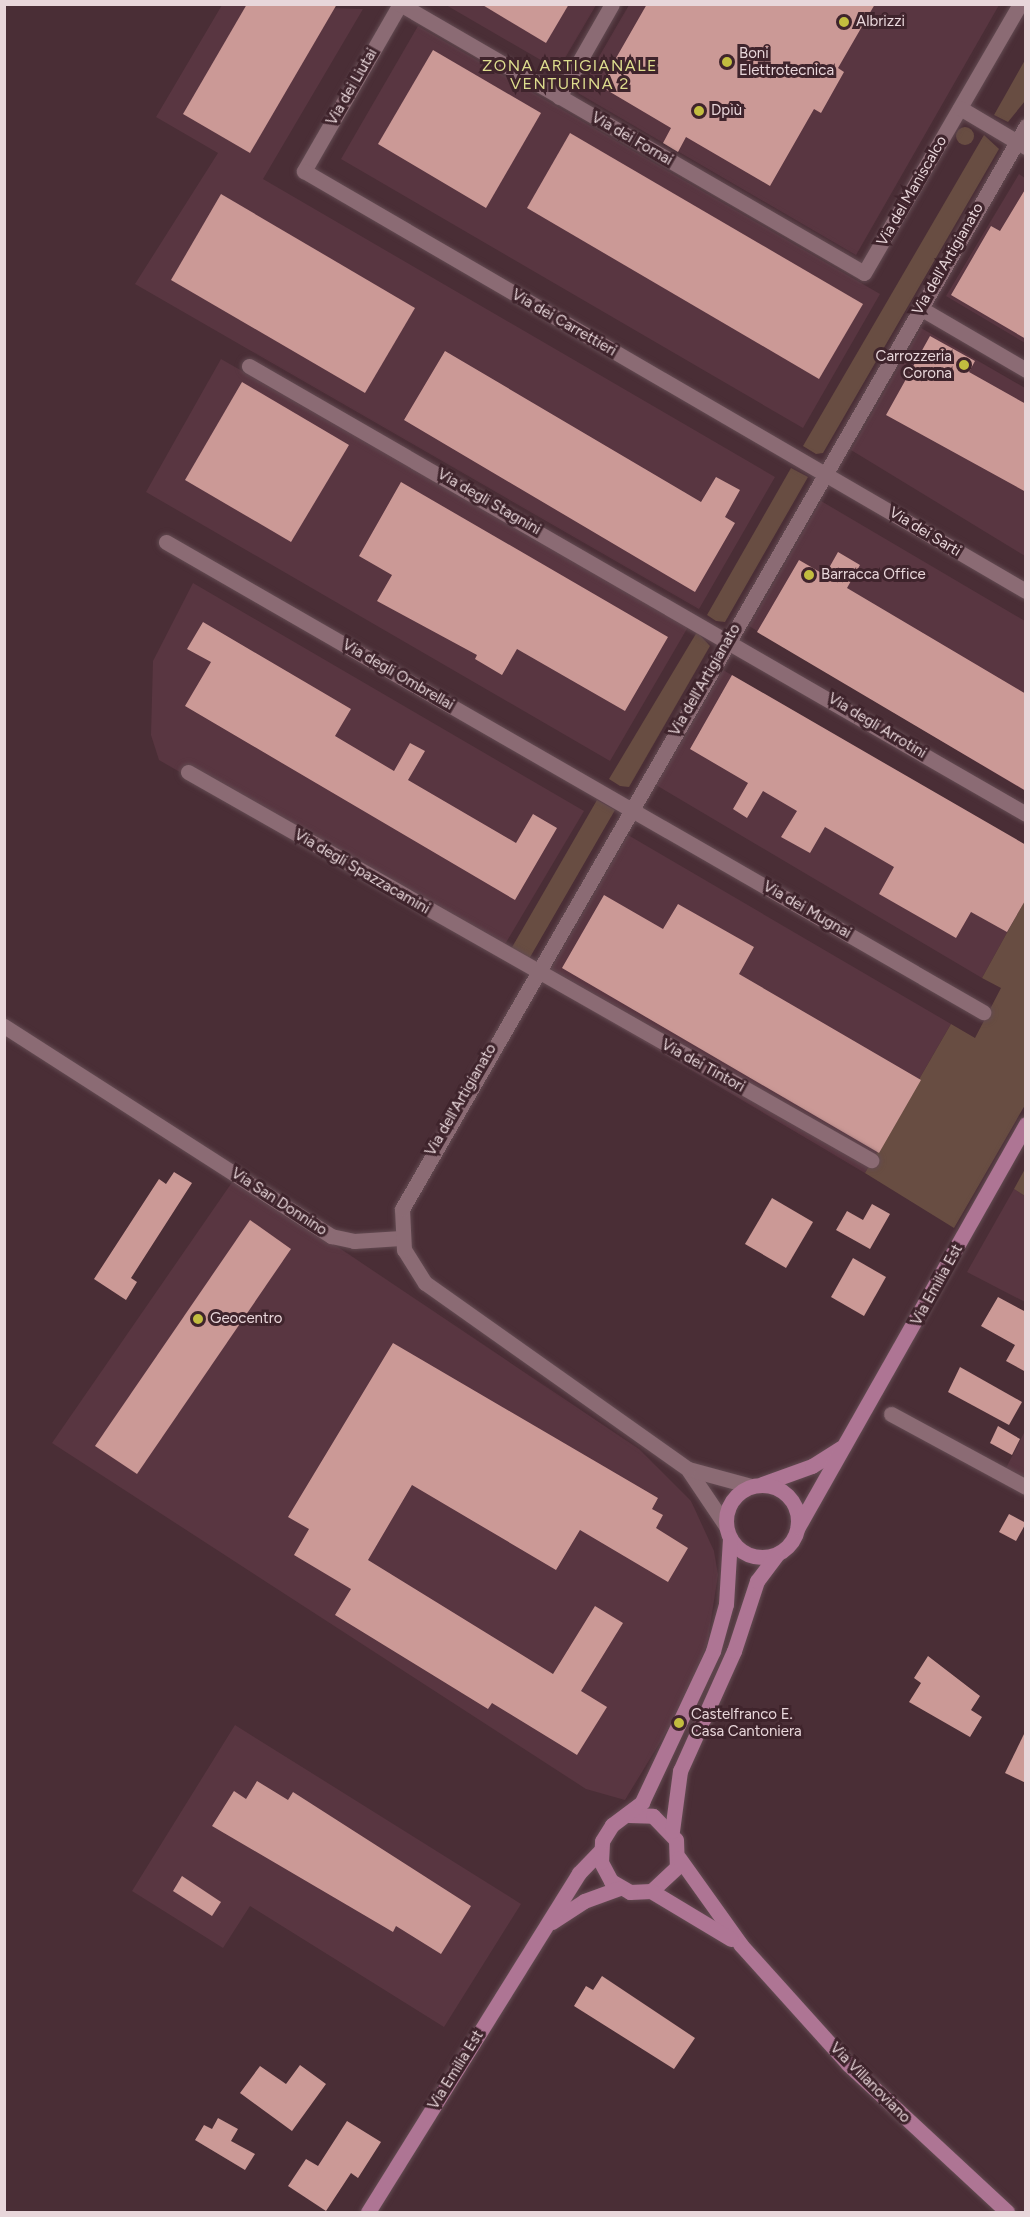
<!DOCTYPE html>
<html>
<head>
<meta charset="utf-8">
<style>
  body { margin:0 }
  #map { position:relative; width:1030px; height:2217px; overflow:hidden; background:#4a2e36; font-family:Figtree,sans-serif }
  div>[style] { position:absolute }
  .built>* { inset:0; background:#593641 }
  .green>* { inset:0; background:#684d42 }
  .round { border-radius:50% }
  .building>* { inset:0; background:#cb9996 }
  .roads { filter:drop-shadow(0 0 2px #634b52) drop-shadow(0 0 2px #634b52) }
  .minor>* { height:15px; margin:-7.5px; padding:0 7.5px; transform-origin:7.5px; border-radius:7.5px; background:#8b6b74 }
  .tertiary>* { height:15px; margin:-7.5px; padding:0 7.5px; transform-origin:7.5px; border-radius:7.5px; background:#8b6b74 }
  .secondary>* { height:15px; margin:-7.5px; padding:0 7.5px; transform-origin:7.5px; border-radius:7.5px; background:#ae7594 }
  .secondary>.ring { margin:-7.5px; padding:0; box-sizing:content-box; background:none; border:15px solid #ae7594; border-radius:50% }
  .dots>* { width:16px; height:16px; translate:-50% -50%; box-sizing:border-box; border:3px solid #3f242c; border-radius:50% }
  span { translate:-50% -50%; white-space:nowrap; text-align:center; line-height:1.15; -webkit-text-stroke:6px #3f242c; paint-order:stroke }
  .poi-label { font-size:15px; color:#e8d6da }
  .left { translate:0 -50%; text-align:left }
  .right { translate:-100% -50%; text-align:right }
  .street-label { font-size:15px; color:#e8d6da }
  .neighbourhood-label { font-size:16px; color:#dddc8d; letter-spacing:1.5px }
  .frame { position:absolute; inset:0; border:6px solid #e8d6da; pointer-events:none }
</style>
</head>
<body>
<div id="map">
  <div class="built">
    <div style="clip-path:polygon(222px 5px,363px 9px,263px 179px,775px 477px,699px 609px,135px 284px,218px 153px,156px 117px)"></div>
    <div style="clip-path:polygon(446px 5px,596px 5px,558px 70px)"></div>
    <div style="clip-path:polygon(629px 5px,999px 5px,856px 255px,578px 93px)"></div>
    <div style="clip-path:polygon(418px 26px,880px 294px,803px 428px,341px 159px)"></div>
    <div style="clip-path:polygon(1019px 174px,1025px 178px,1025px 343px,946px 296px)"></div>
    <div style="clip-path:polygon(921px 328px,1025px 388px,1025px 556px,851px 450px)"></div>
    <div style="clip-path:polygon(221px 359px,688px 627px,610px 761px,146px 492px)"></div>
    <div style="clip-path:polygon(821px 501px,1025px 621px,1025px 791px,749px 626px)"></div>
    <div style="clip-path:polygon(193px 583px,584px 811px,498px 956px,159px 760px,151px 735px,153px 661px)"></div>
    <div style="clip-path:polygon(723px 670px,1025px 845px,1025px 900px,982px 978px,656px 785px)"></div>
    <div style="clip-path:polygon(628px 835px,951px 1024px,865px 1173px,543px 982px)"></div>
    <div style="clip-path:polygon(235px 1178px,639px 1449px,691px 1501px,714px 1551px,718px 1575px,707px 1645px,679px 1711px,625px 1800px,586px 1789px,52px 1443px)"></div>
    <div style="clip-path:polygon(1014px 1189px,1025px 1196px,1025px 1302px,967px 1272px)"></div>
    <div style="clip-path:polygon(1025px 1431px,1025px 1479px,1006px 1468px)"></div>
    <div style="clip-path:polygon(235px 1725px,521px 1904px,444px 2027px,250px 1906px,223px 1948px,132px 1891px)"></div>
  </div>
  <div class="green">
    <div style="clip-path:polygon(1025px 60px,1025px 101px,1008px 122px,994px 115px)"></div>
    <div class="round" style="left:956px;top:127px;width:18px;height:18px"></div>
    <div style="clip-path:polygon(984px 135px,999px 149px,823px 453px,816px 454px,803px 446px)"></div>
    <div style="clip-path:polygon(791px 468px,808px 477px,725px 622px,716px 621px,707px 615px)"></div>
    <div style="clip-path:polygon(697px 632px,710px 646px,629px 787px,620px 786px,609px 779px)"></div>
    <div style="clip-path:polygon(597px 800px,615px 810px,529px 959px,511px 949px)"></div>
    <div style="clip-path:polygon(1025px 900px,1025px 1105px,954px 1228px,865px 1173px,951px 1024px,975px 1038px,1001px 988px,982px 978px)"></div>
    <div style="clip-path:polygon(1025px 1169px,1025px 1196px,1014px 1189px)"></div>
  </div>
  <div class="building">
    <div style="clip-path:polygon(247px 4px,337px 4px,250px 153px,183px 114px)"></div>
    <div style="clip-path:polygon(481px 4px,569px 4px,546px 43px)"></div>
    <div style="clip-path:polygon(647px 4px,875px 4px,838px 68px,844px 72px,821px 113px,814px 109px,770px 186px,686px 137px,678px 152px,663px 143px,671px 128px,600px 86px)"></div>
    <div style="clip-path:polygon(433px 50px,541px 113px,486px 208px,378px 144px)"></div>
    <div style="clip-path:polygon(570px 133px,863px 304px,819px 379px,527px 208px)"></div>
    <div style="clip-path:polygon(1026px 188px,1026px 339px,951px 295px,991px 226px,1000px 231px)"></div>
    <div style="clip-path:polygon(221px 194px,415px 308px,365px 393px,171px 280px)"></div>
    <div style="clip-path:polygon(930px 336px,975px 361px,969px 372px,1026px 404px,1026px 492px,886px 415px)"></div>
    <div style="clip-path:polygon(445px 351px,701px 502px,716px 477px,740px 490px,725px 517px,735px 523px,695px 592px,404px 420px)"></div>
    <div style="clip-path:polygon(242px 382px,349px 445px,291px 542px,185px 480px)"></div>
    <div style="clip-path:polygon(401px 482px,668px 637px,625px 711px,517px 649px,502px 675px,475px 659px,477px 655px,377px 601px,392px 575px,359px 556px)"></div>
    <div style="clip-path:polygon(838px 552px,860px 565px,847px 588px,1026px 694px,1026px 791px,757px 632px,799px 560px,825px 575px)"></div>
    <div style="clip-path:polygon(203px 622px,351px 709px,335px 736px,394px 771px,410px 743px,425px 751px,408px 780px,516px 843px,533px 814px,557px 828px,515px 900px,185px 706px,211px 662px,187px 649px)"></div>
    <div style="clip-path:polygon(732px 675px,1026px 845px,1026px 899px,1007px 932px,971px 912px,956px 938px,879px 894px,894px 867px,825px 827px,810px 853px,781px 837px,797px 811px,763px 791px,747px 818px,733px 809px,748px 783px,690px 749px)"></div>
    <div style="clip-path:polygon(604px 895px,663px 929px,678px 904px,754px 947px,739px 974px,921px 1080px,879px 1153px,562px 968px)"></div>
    <div style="clip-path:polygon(174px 1172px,192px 1183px,131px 1278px,137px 1282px,126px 1300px,94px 1279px,159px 1179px,166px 1184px)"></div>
    <div style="clip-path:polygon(772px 1198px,813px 1222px,786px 1268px,745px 1244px)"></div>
    <div style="clip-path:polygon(872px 1204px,890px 1214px,870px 1249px,836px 1230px,847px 1211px,863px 1220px)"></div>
    <div style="clip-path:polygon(250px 1220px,291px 1249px,137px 1474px,95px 1446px)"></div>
    <div style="clip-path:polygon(853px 1258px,886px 1277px,864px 1316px,831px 1297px)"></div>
    <div style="clip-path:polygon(998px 1297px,1026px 1312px,1026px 1372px,1006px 1361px,1015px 1345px,981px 1326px)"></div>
    <div style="clip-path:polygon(393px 1343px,658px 1498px,652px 1509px,663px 1515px,656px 1528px,688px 1548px,668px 1582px,580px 1530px,556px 1570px,412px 1485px,368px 1560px,553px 1674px,595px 1606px,623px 1623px,581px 1691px,607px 1707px,577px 1755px,492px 1703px,488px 1709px,335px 1615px,351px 1589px,294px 1555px,309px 1529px,288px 1517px)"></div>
    <div style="clip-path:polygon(960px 1367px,1022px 1402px,1009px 1425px,948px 1392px)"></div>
    <div style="clip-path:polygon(998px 1426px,1020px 1439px,1012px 1455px,990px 1443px)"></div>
    <div style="clip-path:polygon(1009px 1514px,1026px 1523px,1016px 1541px,999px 1532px)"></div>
    <div style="clip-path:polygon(928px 1656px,980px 1696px,971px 1710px,982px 1717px,970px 1737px,909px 1702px,921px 1683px,914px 1678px)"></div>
    <div style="clip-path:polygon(1026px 1730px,1026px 1783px,1005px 1773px)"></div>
    <div style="clip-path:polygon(257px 1781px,288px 1800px,293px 1792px,471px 1906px,441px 1954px,396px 1926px,393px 1932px,212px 1826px,234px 1791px,246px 1799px)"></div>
    <div style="clip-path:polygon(182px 1876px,221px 1902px,212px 1916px,173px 1891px)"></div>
    <div style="clip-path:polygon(602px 1976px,695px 2038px,674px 2069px,574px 2006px,586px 1986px,593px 1990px)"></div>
    <div style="clip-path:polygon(300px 2065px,326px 2084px,292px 2131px,240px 2093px,260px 2066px,286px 2084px)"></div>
    <div style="clip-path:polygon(218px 2118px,238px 2129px,231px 2141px,255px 2154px,245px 2170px,195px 2140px,204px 2125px,212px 2129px)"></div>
    <div style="clip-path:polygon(347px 2121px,381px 2142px,358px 2178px,351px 2173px,326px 2211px,288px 2186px,306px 2159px,318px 2166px)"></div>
  </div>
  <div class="roads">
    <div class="minor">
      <div style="left:400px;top:4px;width:193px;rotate:119.9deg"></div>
      <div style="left:304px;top:171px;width:835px;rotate:30.19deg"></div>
      <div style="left:400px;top:4px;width:536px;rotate:30.1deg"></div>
      <div style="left:864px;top:273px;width:311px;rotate:-59.9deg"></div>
      <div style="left:559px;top:97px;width:107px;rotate:-60.3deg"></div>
      <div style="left:960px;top:108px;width:77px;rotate:30.6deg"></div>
      <div style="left:920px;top:308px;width:123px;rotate:30.3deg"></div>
      <div style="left:249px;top:366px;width:897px;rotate:29.97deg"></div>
      <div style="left:166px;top:542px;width:943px;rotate:29.91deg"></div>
      <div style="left:188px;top:772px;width:786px;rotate:29.6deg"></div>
      <div style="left:4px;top:1026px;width:389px;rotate:32.7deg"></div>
      <div style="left:331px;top:1236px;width:24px;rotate:12deg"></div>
      <div style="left:354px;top:1241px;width:47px;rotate:-3.7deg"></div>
      <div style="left:891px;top:1414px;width:153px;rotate:28.4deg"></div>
    </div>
    <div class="tertiary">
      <div style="left:689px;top:1471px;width:66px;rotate:56.1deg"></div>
      <div style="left:751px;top:1486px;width:65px;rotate:-164.9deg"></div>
      <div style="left:688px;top:1469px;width:322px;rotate:-144.7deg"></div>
      <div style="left:425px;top:1283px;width:39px;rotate:-122deg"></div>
      <div style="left:404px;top:1250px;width:41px;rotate:-92.8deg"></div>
      <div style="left:402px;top:1209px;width:1250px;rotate:-60.05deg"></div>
    </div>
    <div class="secondary">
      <div style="left:762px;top:1484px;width:53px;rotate:-19.8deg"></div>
      <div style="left:812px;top:1466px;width:34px;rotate:-32deg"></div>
      <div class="ring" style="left:726px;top:1485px;width:57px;height:57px"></div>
      <div style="left:798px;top:1527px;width:463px;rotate:-60.5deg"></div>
      <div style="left:629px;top:1815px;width:24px;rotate:2deg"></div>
      <div style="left:653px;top:1816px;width:33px;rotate:46deg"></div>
      <div style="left:676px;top:1840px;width:27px;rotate:88deg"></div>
      <div style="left:677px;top:1867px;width:35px;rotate:137deg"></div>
      <div style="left:651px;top:1891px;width:21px;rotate:177deg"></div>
      <div style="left:630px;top:1892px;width:22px;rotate:-150deg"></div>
      <div style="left:611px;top:1881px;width:21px;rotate:-118deg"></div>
      <div style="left:601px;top:1862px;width:21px;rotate:-87deg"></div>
      <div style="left:602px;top:1841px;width:19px;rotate:-58deg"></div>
      <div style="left:612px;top:1825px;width:38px;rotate:-37deg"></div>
      <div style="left:642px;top:1802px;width:167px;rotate:-64.8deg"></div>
      <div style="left:713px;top:1651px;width:49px;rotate:-74.5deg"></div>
      <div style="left:726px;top:1604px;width:66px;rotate:-86.5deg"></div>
      <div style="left:672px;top:1831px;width:61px;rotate:-82.4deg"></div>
      <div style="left:680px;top:1771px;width:132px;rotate:-65.8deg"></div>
      <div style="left:734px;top:1651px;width:74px;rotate:-71.8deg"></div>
      <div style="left:757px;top:1581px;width:34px;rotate:-53deg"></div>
      <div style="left:679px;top:1858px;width:107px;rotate:54.5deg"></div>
      <div style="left:741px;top:1945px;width:160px;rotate:48deg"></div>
      <div style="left:848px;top:2064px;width:217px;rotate:42.9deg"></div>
      <div style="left:651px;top:1891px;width:93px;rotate:31deg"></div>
      <div style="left:552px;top:1922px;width:38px;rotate:-33deg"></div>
      <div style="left:584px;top:1901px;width:38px;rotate:-20deg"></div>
      <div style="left:368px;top:2212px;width:399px;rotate:-58.1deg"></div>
      <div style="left:579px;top:1873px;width:30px;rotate:-46deg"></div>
    </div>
  </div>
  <div class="dots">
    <div style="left:844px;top:22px;background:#c2bd3f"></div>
    <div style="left:727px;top:62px;background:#c2bd3f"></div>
    <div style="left:699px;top:111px;background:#c2bd3f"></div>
    <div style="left:964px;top:365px;background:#c2bd3f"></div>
    <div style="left:809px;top:575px;background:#c2bd3f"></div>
    <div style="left:198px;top:1319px;background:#c2bd3f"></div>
    <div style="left:679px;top:1723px;background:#c2bd3f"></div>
  </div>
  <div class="poi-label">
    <span class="left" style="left:856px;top:22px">Albrizzi</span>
    <span class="left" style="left:739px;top:62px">Boni<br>Elettrotecnica</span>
    <span class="left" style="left:711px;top:111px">Dpiù</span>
    <span class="right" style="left:952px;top:365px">Carrozzeria<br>Corona</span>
    <span class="left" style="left:821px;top:575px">Barracca Office</span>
    <span class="left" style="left:210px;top:1319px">Geocentro</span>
    <span class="left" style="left:691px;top:1723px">Castelfranco E.<br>Casa Cantoniera</span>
  </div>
  <div class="street-label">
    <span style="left:352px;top:87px;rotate:-60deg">Via dei Liutai</span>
    <span style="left:632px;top:139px;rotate:30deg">Via dei Fornai</span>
    <span style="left:912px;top:191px;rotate:-60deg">Via del Maniscalco</span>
    <span style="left:948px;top:259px;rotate:-60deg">Via dell'Artigianato</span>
    <span style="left:564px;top:323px;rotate:30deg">Via dei Carrettieri</span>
    <span style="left:489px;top:502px;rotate:30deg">Via degli Stagnini</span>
    <span style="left:925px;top:532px;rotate:31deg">Via dei Sarti</span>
    <span style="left:398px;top:675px;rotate:30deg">Via degli Ombrellai</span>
    <span style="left:705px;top:680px;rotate:-60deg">Via dell'Artigianato</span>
    <span style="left:877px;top:726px;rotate:31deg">Via degli Arrotini</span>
    <span style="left:362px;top:872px;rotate:30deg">Via degli Spazzacamini</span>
    <span style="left:807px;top:910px;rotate:30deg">Via dei Mugnai</span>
    <span style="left:703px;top:1066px;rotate:29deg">Via dei Tintori</span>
    <span style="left:461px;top:1100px;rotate:-60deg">Via dell'Artigianato</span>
    <span style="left:279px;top:1202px;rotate:33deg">Via San Donnino</span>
    <span style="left:937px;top:1285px;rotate:-61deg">Via Emilia Est</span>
    <span style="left:456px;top:2070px;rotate:-58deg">Via Emilia Est</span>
    <span style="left:870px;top:2083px;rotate:45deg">Via Villanoviano</span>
  </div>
  <div class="neighbourhood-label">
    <span style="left:570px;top:75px">ZONA ARTIGIANALE<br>VENTURINA 2</span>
  </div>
  <div class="frame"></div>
</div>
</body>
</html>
